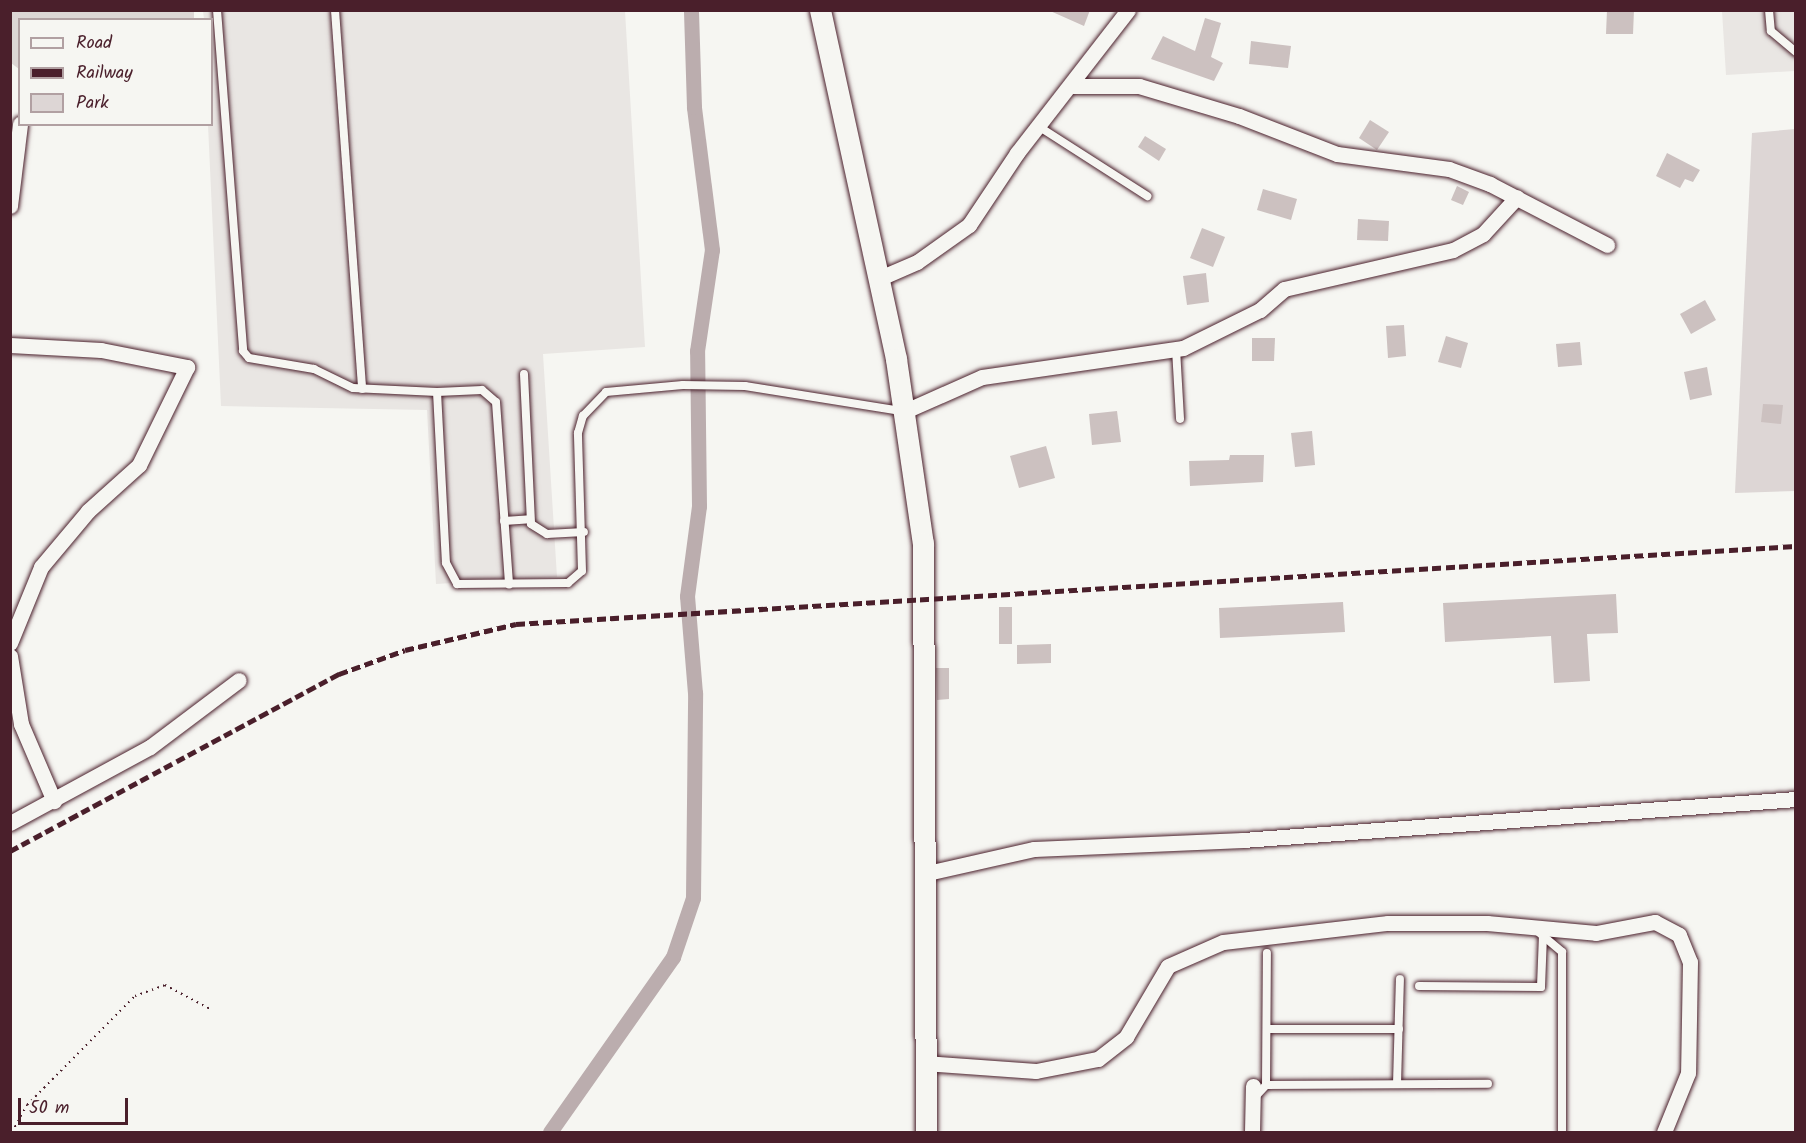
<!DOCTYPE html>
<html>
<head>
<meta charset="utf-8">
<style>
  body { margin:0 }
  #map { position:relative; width:1806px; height:1143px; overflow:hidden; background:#f6f6f2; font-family:Kalam,sans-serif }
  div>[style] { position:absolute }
  .built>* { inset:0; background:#e9e6e3 }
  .green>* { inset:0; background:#ddd6d5 }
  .canal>* { height:15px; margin:-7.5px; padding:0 7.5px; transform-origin:7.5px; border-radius:7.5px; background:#bbadae }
  .building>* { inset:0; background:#ccc1c0 }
  .path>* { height:2px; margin-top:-1px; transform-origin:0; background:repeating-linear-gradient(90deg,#4a1f2b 0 1.5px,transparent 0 6px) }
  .roads { filter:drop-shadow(0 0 2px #4a1f2b) drop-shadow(0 0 2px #4a1f2b) }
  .service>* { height:8px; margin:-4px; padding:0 4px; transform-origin:4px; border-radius:4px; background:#f6f6f2 }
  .minor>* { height:15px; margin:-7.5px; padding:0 7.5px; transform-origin:7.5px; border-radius:7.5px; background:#f6f6f2 }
  .secondary>* { height:21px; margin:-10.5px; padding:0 10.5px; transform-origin:10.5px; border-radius:10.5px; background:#f6f6f2 }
  .rail>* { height:4.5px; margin-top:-2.25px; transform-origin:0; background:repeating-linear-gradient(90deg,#4a1f2b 0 9px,transparent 0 13.5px) }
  span { translate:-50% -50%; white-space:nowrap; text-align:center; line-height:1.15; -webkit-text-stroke:4.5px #f6f6f2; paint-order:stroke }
  .frame { position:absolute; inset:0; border:12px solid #4a1f2b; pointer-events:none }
  .legend { position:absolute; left:18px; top:18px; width:195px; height:108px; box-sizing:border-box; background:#f6f6f2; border:2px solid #b1a0a2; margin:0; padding:8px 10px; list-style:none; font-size:18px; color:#4a1f2b }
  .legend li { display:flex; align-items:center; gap:12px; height:30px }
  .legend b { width:30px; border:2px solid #b1a0a2 }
  .scale { position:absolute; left:18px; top:1098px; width:110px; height:27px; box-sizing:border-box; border:3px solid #4a1f2b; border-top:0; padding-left:8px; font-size:18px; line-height:21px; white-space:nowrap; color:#4a1f2b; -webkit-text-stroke:4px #f6f6f2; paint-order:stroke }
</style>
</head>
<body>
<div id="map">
  <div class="built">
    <div style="clip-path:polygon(203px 11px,625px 11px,645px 347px,543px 354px,557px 577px,436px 584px,427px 410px,221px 406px,208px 125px,212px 20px,204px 19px)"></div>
    <div style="clip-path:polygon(1722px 11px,1795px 11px,1795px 71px,1726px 75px)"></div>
  </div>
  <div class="green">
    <div style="clip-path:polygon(194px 10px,194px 19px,20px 20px,19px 69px,11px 63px,11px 11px)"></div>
    <div style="clip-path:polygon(1795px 129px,1795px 491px,1735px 493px,1752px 133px)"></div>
  </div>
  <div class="canal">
    <div style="left:550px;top:1132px;width:214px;rotate:-54.9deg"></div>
    <div style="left:673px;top:957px;width:62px;rotate:-71.3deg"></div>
    <div style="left:693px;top:898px;width:205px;rotate:-89.4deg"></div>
    <div style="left:695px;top:693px;width:97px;rotate:-94.7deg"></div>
    <div style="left:687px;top:596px;width:91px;rotate:-82.4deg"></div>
    <div style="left:699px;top:506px;width:155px;rotate:-90.7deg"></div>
    <div style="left:697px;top:351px;width:102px;rotate:-81.6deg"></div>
    <div style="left:712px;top:250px;width:144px;rotate:-97.2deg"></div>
    <div style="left:694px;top:107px;width:97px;rotate:-91.8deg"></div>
  </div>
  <div class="building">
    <div style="clip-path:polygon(1048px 10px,1090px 10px,1084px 26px)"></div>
    <div style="clip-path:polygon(1607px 10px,1634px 10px,1633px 34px,1606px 34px)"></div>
    <div style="clip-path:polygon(1205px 18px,1221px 23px,1211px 57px,1223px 63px,1214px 81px,1151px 59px,1163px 36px,1195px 51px)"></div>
    <div style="clip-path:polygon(1251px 41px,1291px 46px,1288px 68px,1249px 64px)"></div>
    <div style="clip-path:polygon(1370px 120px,1389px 132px,1377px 150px,1359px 138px)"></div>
    <div style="clip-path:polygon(1145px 136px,1166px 149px,1159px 161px,1138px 147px)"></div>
    <div style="clip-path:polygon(1667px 153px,1700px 170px,1693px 182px,1685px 179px,1680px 188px,1656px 176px)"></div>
    <div style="clip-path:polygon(1457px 186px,1469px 192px,1463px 205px,1451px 200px)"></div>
    <div style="clip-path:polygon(1263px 189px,1297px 199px,1291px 220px,1257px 210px)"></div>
    <div style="clip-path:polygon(1358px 219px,1389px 221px,1388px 241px,1357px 240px)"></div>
    <div style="clip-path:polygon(1202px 228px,1225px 237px,1213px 267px,1190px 258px)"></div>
    <div style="clip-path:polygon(1206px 273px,1209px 302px,1187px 305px,1183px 276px)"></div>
    <div style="clip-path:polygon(1705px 300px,1716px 320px,1691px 334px,1680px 314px)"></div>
    <div style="clip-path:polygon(1404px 325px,1406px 356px,1388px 358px,1386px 326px)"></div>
    <div style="clip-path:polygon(1446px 336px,1468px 343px,1461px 368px,1438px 362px)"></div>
    <div style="clip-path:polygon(1252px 338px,1275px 338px,1274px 361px,1252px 361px)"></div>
    <div style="clip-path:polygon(1580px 342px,1582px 365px,1558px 367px,1556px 344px)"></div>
    <div style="clip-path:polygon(1707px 367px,1712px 395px,1690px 400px,1684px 372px)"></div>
    <div style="clip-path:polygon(1763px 404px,1783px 405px,1781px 424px,1761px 422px)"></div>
    <div style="clip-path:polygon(1117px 411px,1121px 442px,1092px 445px,1089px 414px)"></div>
    <div style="clip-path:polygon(1312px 431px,1315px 465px,1295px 467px,1291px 433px)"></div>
    <div style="clip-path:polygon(1046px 446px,1055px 478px,1019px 488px,1010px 456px)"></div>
    <div style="clip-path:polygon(1230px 455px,1264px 455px,1263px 482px,1190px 486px,1189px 461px,1229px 460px)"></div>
    <div style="clip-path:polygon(1616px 594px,1618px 633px,1587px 634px,1590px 681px,1554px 683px,1551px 636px,1445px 642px,1443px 603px)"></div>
    <div style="clip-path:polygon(1343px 602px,1345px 632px,1220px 638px,1219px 608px)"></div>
    <div style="clip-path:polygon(999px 607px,1012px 607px,1012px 644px,999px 644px)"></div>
    <div style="clip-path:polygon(1051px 644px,1051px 663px,1017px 664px,1017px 645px)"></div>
    <div style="clip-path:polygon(936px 668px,949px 668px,949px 699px,937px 700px)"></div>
  </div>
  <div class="path">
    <div style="left:12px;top:1132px;width:31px;rotate:-61deg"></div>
    <div style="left:27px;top:1105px;width:153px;rotate:-45.3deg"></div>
    <div style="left:135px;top:996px;width:32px;rotate:-20deg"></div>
    <div style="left:165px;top:985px;width:53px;rotate:28deg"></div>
  </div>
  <div class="roads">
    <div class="service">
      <div style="left:217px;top:10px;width:342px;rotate:85.6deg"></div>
      <div style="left:243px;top:351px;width:9px;rotate:49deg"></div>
      <div style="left:249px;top:358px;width:66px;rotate:9.6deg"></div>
      <div style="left:314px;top:369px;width:43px;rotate:26deg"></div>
      <div style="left:353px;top:388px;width:84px;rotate:2.7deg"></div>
      <div style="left:437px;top:392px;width:171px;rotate:87deg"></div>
      <div style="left:446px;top:563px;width:24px;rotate:62deg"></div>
      <div style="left:457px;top:584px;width:111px;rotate:-0.5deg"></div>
      <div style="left:568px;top:583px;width:18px;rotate:-41deg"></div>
      <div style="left:582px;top:571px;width:138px;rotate:-91.7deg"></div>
      <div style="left:578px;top:433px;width:18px;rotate:-74deg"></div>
      <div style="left:583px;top:416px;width:33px;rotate:-46deg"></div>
      <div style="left:606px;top:392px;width:77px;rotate:-5.2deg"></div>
      <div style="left:683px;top:385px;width:62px;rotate:0.9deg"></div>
      <div style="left:745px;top:386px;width:158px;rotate:9.1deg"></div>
      <div style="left:335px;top:10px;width:380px;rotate:85.9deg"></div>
      <div style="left:1769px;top:10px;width:21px;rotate:85deg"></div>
      <div style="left:1771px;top:31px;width:33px;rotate:40deg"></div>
      <div style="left:1038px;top:126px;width:130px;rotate:32.7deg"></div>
      <div style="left:1176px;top:349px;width:70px;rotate:86.7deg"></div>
      <div style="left:524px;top:374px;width:150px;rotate:87.3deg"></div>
      <div style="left:531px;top:524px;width:19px;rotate:32deg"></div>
      <div style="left:547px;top:534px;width:37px;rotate:-3deg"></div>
      <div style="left:437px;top:392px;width:45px;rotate:-2.5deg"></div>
      <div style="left:482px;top:390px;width:18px;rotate:41deg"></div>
      <div style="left:496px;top:402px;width:183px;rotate:85.9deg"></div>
      <div style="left:504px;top:521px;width:26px;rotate:-4deg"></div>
      <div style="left:1536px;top:930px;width:34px;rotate:40deg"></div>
      <div style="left:1562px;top:952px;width:180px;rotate:90deg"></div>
      <div style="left:1419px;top:986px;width:122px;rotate:0.5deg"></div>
      <div style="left:1541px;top:987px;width:51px;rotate:-87.8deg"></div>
      <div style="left:1267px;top:1029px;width:132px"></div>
      <div style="left:1397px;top:1084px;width:105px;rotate:-88.4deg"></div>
      <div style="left:1266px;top:1085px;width:222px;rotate:-0.3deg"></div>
      <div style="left:1255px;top:1097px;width:16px;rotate:-47deg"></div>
      <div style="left:1266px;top:1085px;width:132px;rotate:-89.6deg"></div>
    </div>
    <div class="minor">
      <div style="left:1073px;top:86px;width:66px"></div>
      <div style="left:1139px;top:86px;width:104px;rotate:16.7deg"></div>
      <div style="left:1239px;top:116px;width:105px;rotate:21.2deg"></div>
      <div style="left:1337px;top:154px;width:113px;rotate:7.6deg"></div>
      <div style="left:1449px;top:169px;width:44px;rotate:20.1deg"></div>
      <div style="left:1490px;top:184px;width:132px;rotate:27.5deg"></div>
      <div style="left:10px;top:206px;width:83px;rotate:-83deg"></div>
      <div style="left:880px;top:278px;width:40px;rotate:-23.4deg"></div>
      <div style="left:917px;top:262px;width:64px;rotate:-35.4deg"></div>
      <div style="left:969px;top:225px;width:87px;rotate:-56.3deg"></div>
      <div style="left:1017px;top:153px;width:181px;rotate:-52.2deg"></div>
      <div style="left:10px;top:345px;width:91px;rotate:3.1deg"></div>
      <div style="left:101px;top:350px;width:88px;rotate:11.2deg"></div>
      <div style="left:187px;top:367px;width:109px;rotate:116.1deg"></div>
      <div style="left:139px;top:465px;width:69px;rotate:138deg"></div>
      <div style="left:88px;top:511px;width:73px;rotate:130deg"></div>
      <div style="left:41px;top:567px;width:82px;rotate:112.2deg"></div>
      <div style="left:903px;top:412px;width:86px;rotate:-23.9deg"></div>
      <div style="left:982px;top:377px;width:203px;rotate:-8.2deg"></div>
      <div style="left:1183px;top:348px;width:86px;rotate:-26.3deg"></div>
      <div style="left:1260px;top:310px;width:32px;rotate:-41deg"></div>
      <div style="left:1284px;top:289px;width:173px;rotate:-13deg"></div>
      <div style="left:1453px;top:250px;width:34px;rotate:-28deg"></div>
      <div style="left:1483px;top:234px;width:50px;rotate:-47.4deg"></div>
      <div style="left:10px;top:656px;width:69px;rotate:80.8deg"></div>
      <div style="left:21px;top:724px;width:84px;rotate:66.8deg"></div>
      <div style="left:10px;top:823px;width:159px;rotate:-28.5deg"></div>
      <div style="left:150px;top:747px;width:111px;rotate:-37deg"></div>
      <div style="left:923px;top:874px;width:114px;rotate:-12.7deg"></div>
      <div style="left:1034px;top:849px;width:209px;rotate:-2.5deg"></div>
      <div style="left:1243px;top:840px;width:555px;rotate:-4.24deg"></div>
      <div style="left:924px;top:1063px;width:112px;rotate:4.1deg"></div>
      <div style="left:1036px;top:1071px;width:63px;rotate:-11deg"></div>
      <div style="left:1098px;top:1059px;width:36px;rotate:-38deg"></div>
      <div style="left:1126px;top:1037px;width:82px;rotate:-59.4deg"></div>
      <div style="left:1168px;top:966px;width:60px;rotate:-23.6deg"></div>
      <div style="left:1223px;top:942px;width:166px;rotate:-6.6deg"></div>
      <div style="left:1388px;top:923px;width:99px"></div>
      <div style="left:1487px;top:923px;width:109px;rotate:5.2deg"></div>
      <div style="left:1596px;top:933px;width:60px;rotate:-10.6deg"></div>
      <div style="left:1655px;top:922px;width:27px;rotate:28deg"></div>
      <div style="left:1679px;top:935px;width:29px;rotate:68deg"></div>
      <div style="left:1690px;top:962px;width:111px;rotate:91deg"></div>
      <div style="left:1688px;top:1073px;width:64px;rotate:112.1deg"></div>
      <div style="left:1252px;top:1132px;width:46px;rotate:-88.8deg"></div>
    </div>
    <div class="secondary">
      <div style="left:820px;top:10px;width:357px;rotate:77.7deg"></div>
      <div style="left:896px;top:359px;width:186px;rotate:81.7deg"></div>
      <div style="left:923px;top:543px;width:589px;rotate:89.71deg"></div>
    </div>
  </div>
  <div class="rail">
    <div style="left:10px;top:851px;width:374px;rotate:-28.3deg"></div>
    <div style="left:339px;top:674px;width:70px;rotate:-20deg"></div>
    <div style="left:405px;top:650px;width:114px;rotate:-13.2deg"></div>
    <div style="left:516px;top:624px;width:1282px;rotate:-3.49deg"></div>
  </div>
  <div class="frame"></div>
  <ul class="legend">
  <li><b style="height:8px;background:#f6f6f2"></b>Road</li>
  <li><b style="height:8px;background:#4a1f2b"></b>Railway</li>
  <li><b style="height:16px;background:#ddd6d5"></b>Park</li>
  </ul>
  <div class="scale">50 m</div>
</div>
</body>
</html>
